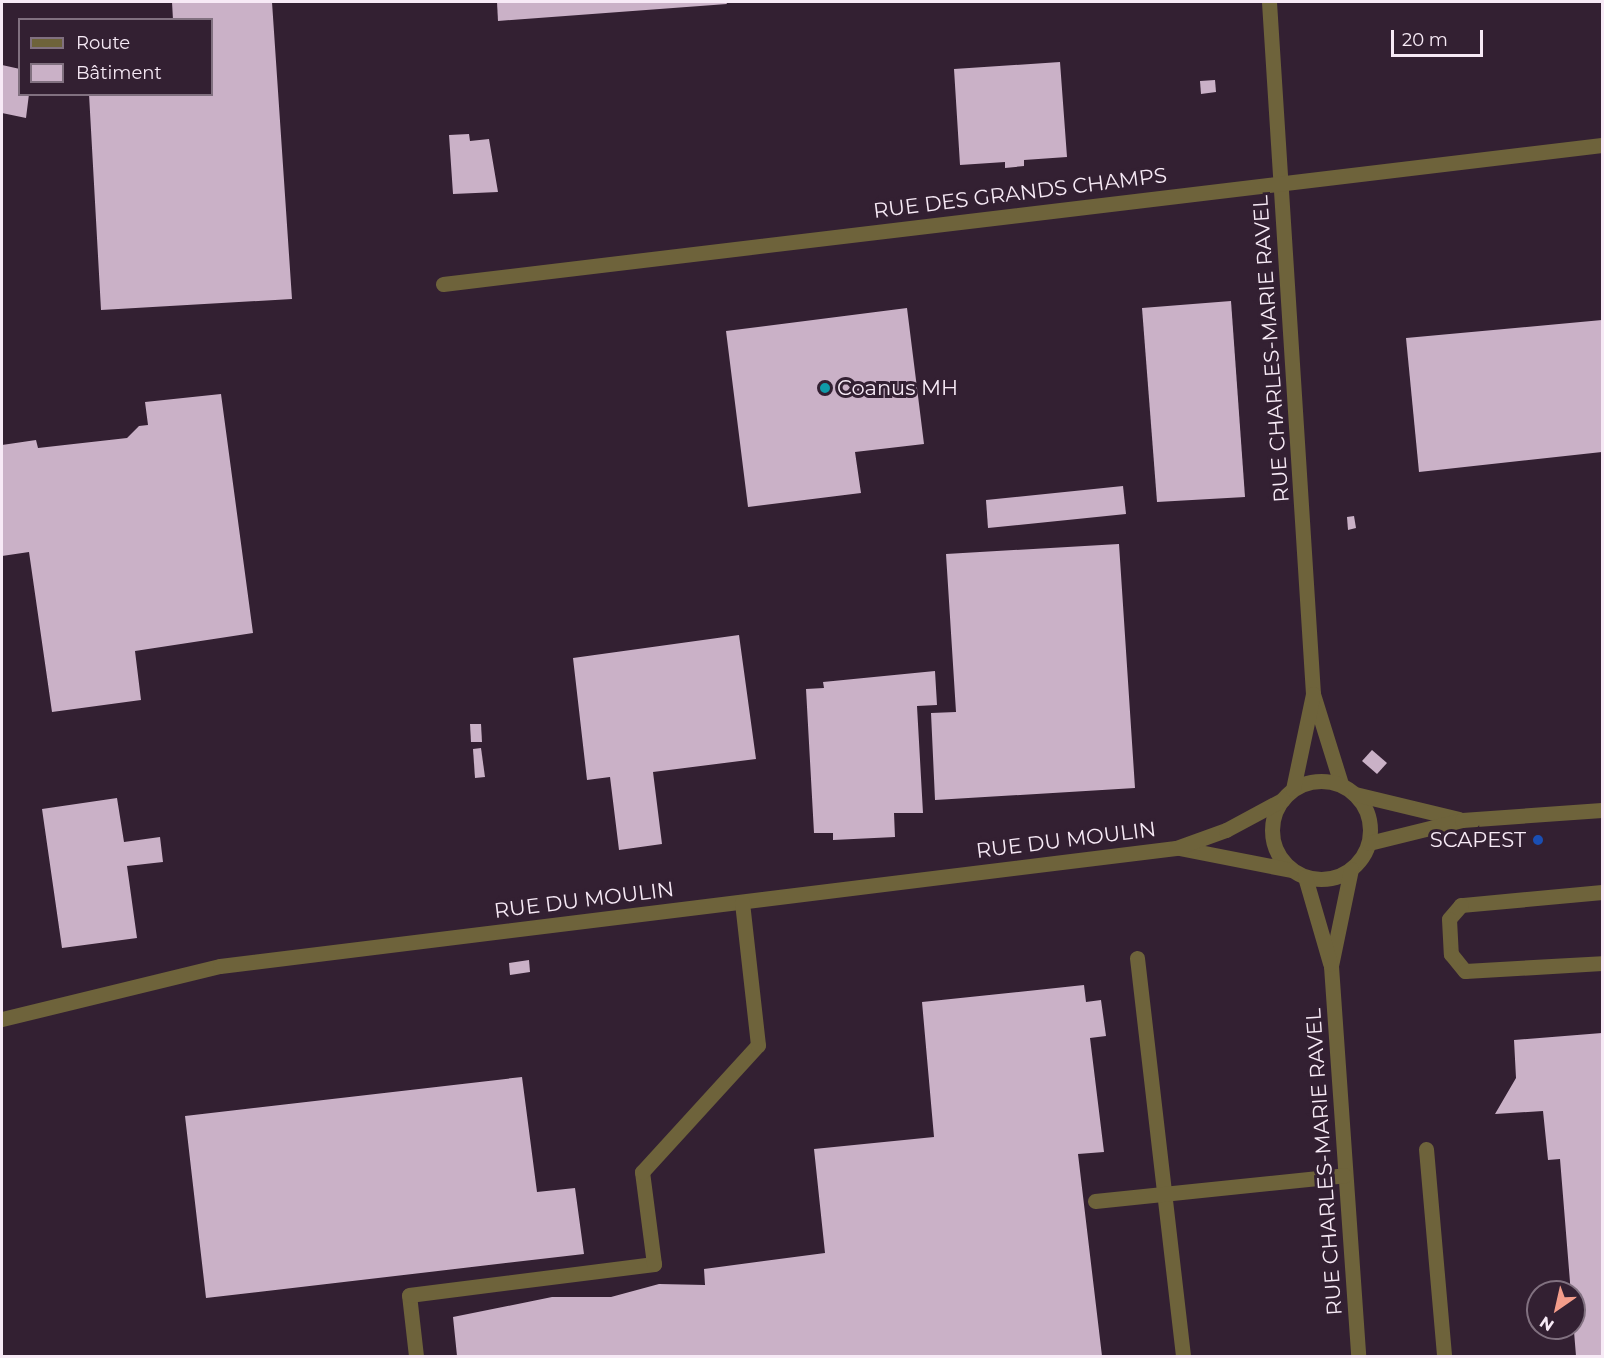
<!DOCTYPE html>
<html>
<head>
<meta charset="utf-8">
<style>
  body { margin:0 }
  #map { position:relative; width:1604px; height:1358px; overflow:hidden; background:#332032; font-family:Montserrat,sans-serif }
  div>[style] { position:absolute }
  .building>* { inset:0; background:#cab1c7 }
  .minor>* { height:15px; margin:-7.5px; padding:0 7.5px; transform-origin:7.5px; border-radius:7.5px; background:#6e633b }
  .minor>.ring { margin:-7.5px; padding:0; box-sizing:content-box; background:none; border:15px solid #6e633b; border-radius:50% }
  .dots>* { width:16px; height:16px; translate:-50% -50%; box-sizing:border-box; border:3px solid #332032; border-radius:50% }
  span { translate:-50% -50%; white-space:nowrap; text-align:center; line-height:1.15; -webkit-text-stroke:6px #332032; paint-order:stroke }
  .street-label { font-size:21px; color:#f7eaf6 }
  .poi-label { font-size:21px; color:#f7eaf6 }
  .left { translate:0 -50%; text-align:left }
  .right { translate:-100% -50%; text-align:right }
  .frame { position:absolute; inset:0; border:3px solid #f7eaf6; pointer-events:none }
  .legend { position:absolute; left:18px; top:18px; width:195px; height:78px; box-sizing:border-box; background:#332032; border:2px solid #817180; margin:0; padding:8px 10px; list-style:none; font-size:18px; color:#f7eaf6 }
  .legend li { display:flex; align-items:center; gap:12px; height:30px }
  .legend b { width:30px; border:2px solid #817180 }
  .north { position:absolute; left:1526px; top:1280px; width:60px; height:60px; box-sizing:border-box; background:#332032; border:2px solid #817180; border-radius:50%; rotate:214deg; font-size:16px; font-weight:700; line-height:24px; text-align:center; color:#f7eaf6 }
  .north::after { content:''; display:block; margin:auto; width:21px; height:27px; background:#f49d8b; clip-path:polygon(50% 0,100% 100%,50% 72%,0 100%) }
  .scale { position:absolute; left:1391px; top:30px; width:92px; height:27px; box-sizing:border-box; border:3px solid #f7eaf6; border-top:0; padding-left:8px; font-size:18px; line-height:21px; white-space:nowrap; color:#f7eaf6; -webkit-text-stroke:4px #332032; paint-order:stroke }
</style>
</head>
<body>
<div id="map">
  <div class="building">
    <div style="clip-path:polygon(172px 2px,272px 2px,292px 299px,101px 310px,89px 94px,212px 94px,212px 20px,173px 20px)"></div>
    <div style="clip-path:polygon(497px 2px,726px 2px,727px 4px,498px 21px)"></div>
    <div style="clip-path:polygon(1060px 62px,1067px 157px,1024px 160px,1024px 166px,1005px 168px,1005px 162px,960px 165px,954px 69px)"></div>
    <div style="clip-path:polygon(2px 65px,20px 69px,20px 94px,29px 94px,26px 118px,2px 113px)"></div>
    <div style="clip-path:polygon(1215px 80px,1216px 92px,1201px 94px,1200px 81px)"></div>
    <div style="clip-path:polygon(469px 134px,470px 141px,489px 139px,498px 192px,453px 194px,449px 135px)"></div>
    <div style="clip-path:polygon(1231px 301px,1245px 497px,1157px 502px,1142px 308px)"></div>
    <div style="clip-path:polygon(907px 308px,924px 444px,855px 452px,861px 493px,748px 507px,726px 331px)"></div>
    <div style="clip-path:polygon(1602px 320px,1602px 452px,1419px 472px,1406px 338px)"></div>
    <div style="clip-path:polygon(221px 394px,253px 633px,135px 651px,141px 700px,52px 712px,29px 552px,2px 556px,2px 445px,36px 440px,38px 448px,127px 438px,139px 426px,148px 425px,145px 402px)"></div>
    <div style="clip-path:polygon(1123px 486px,1126px 514px,988px 528px,986px 500px)"></div>
    <div style="clip-path:polygon(1354px 516px,1356px 528px,1348px 530px,1347px 517px)"></div>
    <div style="clip-path:polygon(1119px 544px,1135px 788px,935px 800px,931px 713px,956px 712px,946px 554px)"></div>
    <div style="clip-path:polygon(739px 635px,756px 759px,653px 772px,662px 844px,619px 850px,610px 777px,587px 780px,573px 658px)"></div>
    <div style="clip-path:polygon(935px 671px,937px 705px,917px 706px,923px 813px,894px 813px,895px 837px,833px 840px,833px 833px,814px 833px,806px 689px,824px 688px,823px 682px)"></div>
    <div style="clip-path:polygon(470px 724px,481px 724px,482px 742px,471px 742px)"></div>
    <div style="clip-path:polygon(481px 748px,485px 777px,475px 778px,473px 749px)"></div>
    <div style="clip-path:polygon(1372px 750px,1387px 763px,1377px 774px,1362px 761px)"></div>
    <div style="clip-path:polygon(117px 798px,124px 842px,160px 837px,163px 862px,127px 866px,137px 938px,62px 948px,42px 809px)"></div>
    <div style="clip-path:polygon(1133px 824px,1145px 824px,1145px 832px,1134px 834px)"></div>
    <div style="clip-path:polygon(529px 960px,530px 972px,510px 975px,509px 963px)"></div>
    <div style="clip-path:polygon(1084px 985px,1086px 1002px,1101px 1000px,1106px 1036px,1090px 1038px,1104px 1152px,1078px 1154px,1102px 1356px,457px 1356px,453px 1317px,552px 1297px,611px 1297px,659px 1284px,705px 1285px,704px 1269px,825px 1253px,814px 1149px,934px 1137px,922px 1002px)"></div>
    <div style="clip-path:polygon(1602px 1033px,1602px 1356px,1576px 1356px,1560px 1159px,1548px 1160px,1543px 1111px,1495px 1114px,1516px 1078px,1514px 1040px)"></div>
    <div style="clip-path:polygon(522px 1077px,537px 1192px,575px 1188px,584px 1254px,206px 1298px,185px 1116px)"></div>
  </div>
  <div class="minor">
    <div style="left:1269px;top:2px;width:693px;rotate:86.36deg"></div>
    <div style="left:1313px;top:694px;width:94px;rotate:72.7deg"></div>
    <div style="left:443px;top:284px;width:1167px;rotate:-6.84deg"></div>
    <div class="ring" style="left:1272px;top:781px;width:83px;height:83px"></div>
    <div style="left:1293px;top:789px;width:97px;rotate:-78.1deg"></div>
    <div style="left:1355px;top:794px;width:107px;rotate:13.5deg"></div>
    <div style="left:1369px;top:843px;width:96px;rotate:-13.9deg"></div>
    <div style="left:1462px;top:820px;width:140px;rotate:-4.1deg"></div>
    <div style="left:1179px;top:848px;width:114px;rotate:11.1deg"></div>
    <div style="left:1351px;top:869px;width:99px;rotate:101.7deg"></div>
    <div style="left:1331px;top:966px;width:391px;rotate:86deg"></div>
    <div style="left:1305px;top:877px;width:90px;rotate:73.8deg"></div>
    <div style="left:1602px;top:892px;width:142px;rotate:174.7deg"></div>
    <div style="left:1461px;top:905px;width:18px;rotate:131deg"></div>
    <div style="left:1449px;top:919px;width:35px;rotate:87deg"></div>
    <div style="left:1451px;top:954px;width:22px;rotate:51deg"></div>
    <div style="left:1465px;top:971px;width:137px;rotate:-3.3deg"></div>
    <div style="left:1137px;top:958px;width:401px;rotate:83.4deg"></div>
    <div style="left:2px;top:1019px;width:224px;rotate:-13.7deg"></div>
    <div style="left:220px;top:966px;width:963px;rotate:-7.04deg"></div>
    <div style="left:1176px;top:848px;width:53px;rotate:-19.8deg"></div>
    <div style="left:1226px;top:830px;width:64px;rotate:-28.2deg"></div>
    <div style="left:1426px;top:1149px;width:208px;rotate:85deg"></div>
    <div style="left:1095px;top:1201px;width:251px;rotate:-5.9deg"></div>
    <div style="left:416px;top:1356px;width:61px;rotate:-96.5deg"></div>
    <div style="left:409px;top:1295px;width:247px;rotate:-7.2deg"></div>
    <div style="left:654px;top:1264px;width:93px;rotate:-97.4deg"></div>
    <div style="left:642px;top:1172px;width:172px;rotate:-47.6deg"></div>
    <div style="left:758px;top:1045px;width:144px;rotate:-96.4deg"></div>
  </div>
  <div class="dots">
    <div style="left:825px;top:388px;background:#0f9aa8"></div>
    <div style="left:1538px;top:840px;background:#1a4fb4"></div>
  </div>
  <div class="street-label">
    <span style="left:1020px;top:193px;rotate:-7deg">RUE DES GRANDS CHAMPS</span>
    <span style="left:1271px;top:349px;rotate:-94deg">RUE CHARLES-MARIE RAVEL</span>
    <span style="left:1066px;top:840px;rotate:-7deg">RUE DU MOULIN</span>
    <span style="left:584px;top:900px;rotate:-7deg">RUE DU MOULIN</span>
    <span style="left:1324px;top:1162px;rotate:-94deg">RUE CHARLES-MARIE RAVEL</span>
  </div>
  <div class="poi-label">
    <span class="left" style="left:837px;top:388px">Coanus MH</span>
    <span class="right" style="left:1526px;top:840px">SCAPEST</span>
  </div>
  <div class="frame"></div>
  <ul class="legend">
  <li><b style="height:8px;background:#6e633b"></b>Route</li>
  <li><b style="height:16px;background:#cab1c7"></b>Bâtiment</li>
  </ul>
  <div class="north">N</div>
  <div class="scale">20 m</div>
</div>
</body>
</html>
